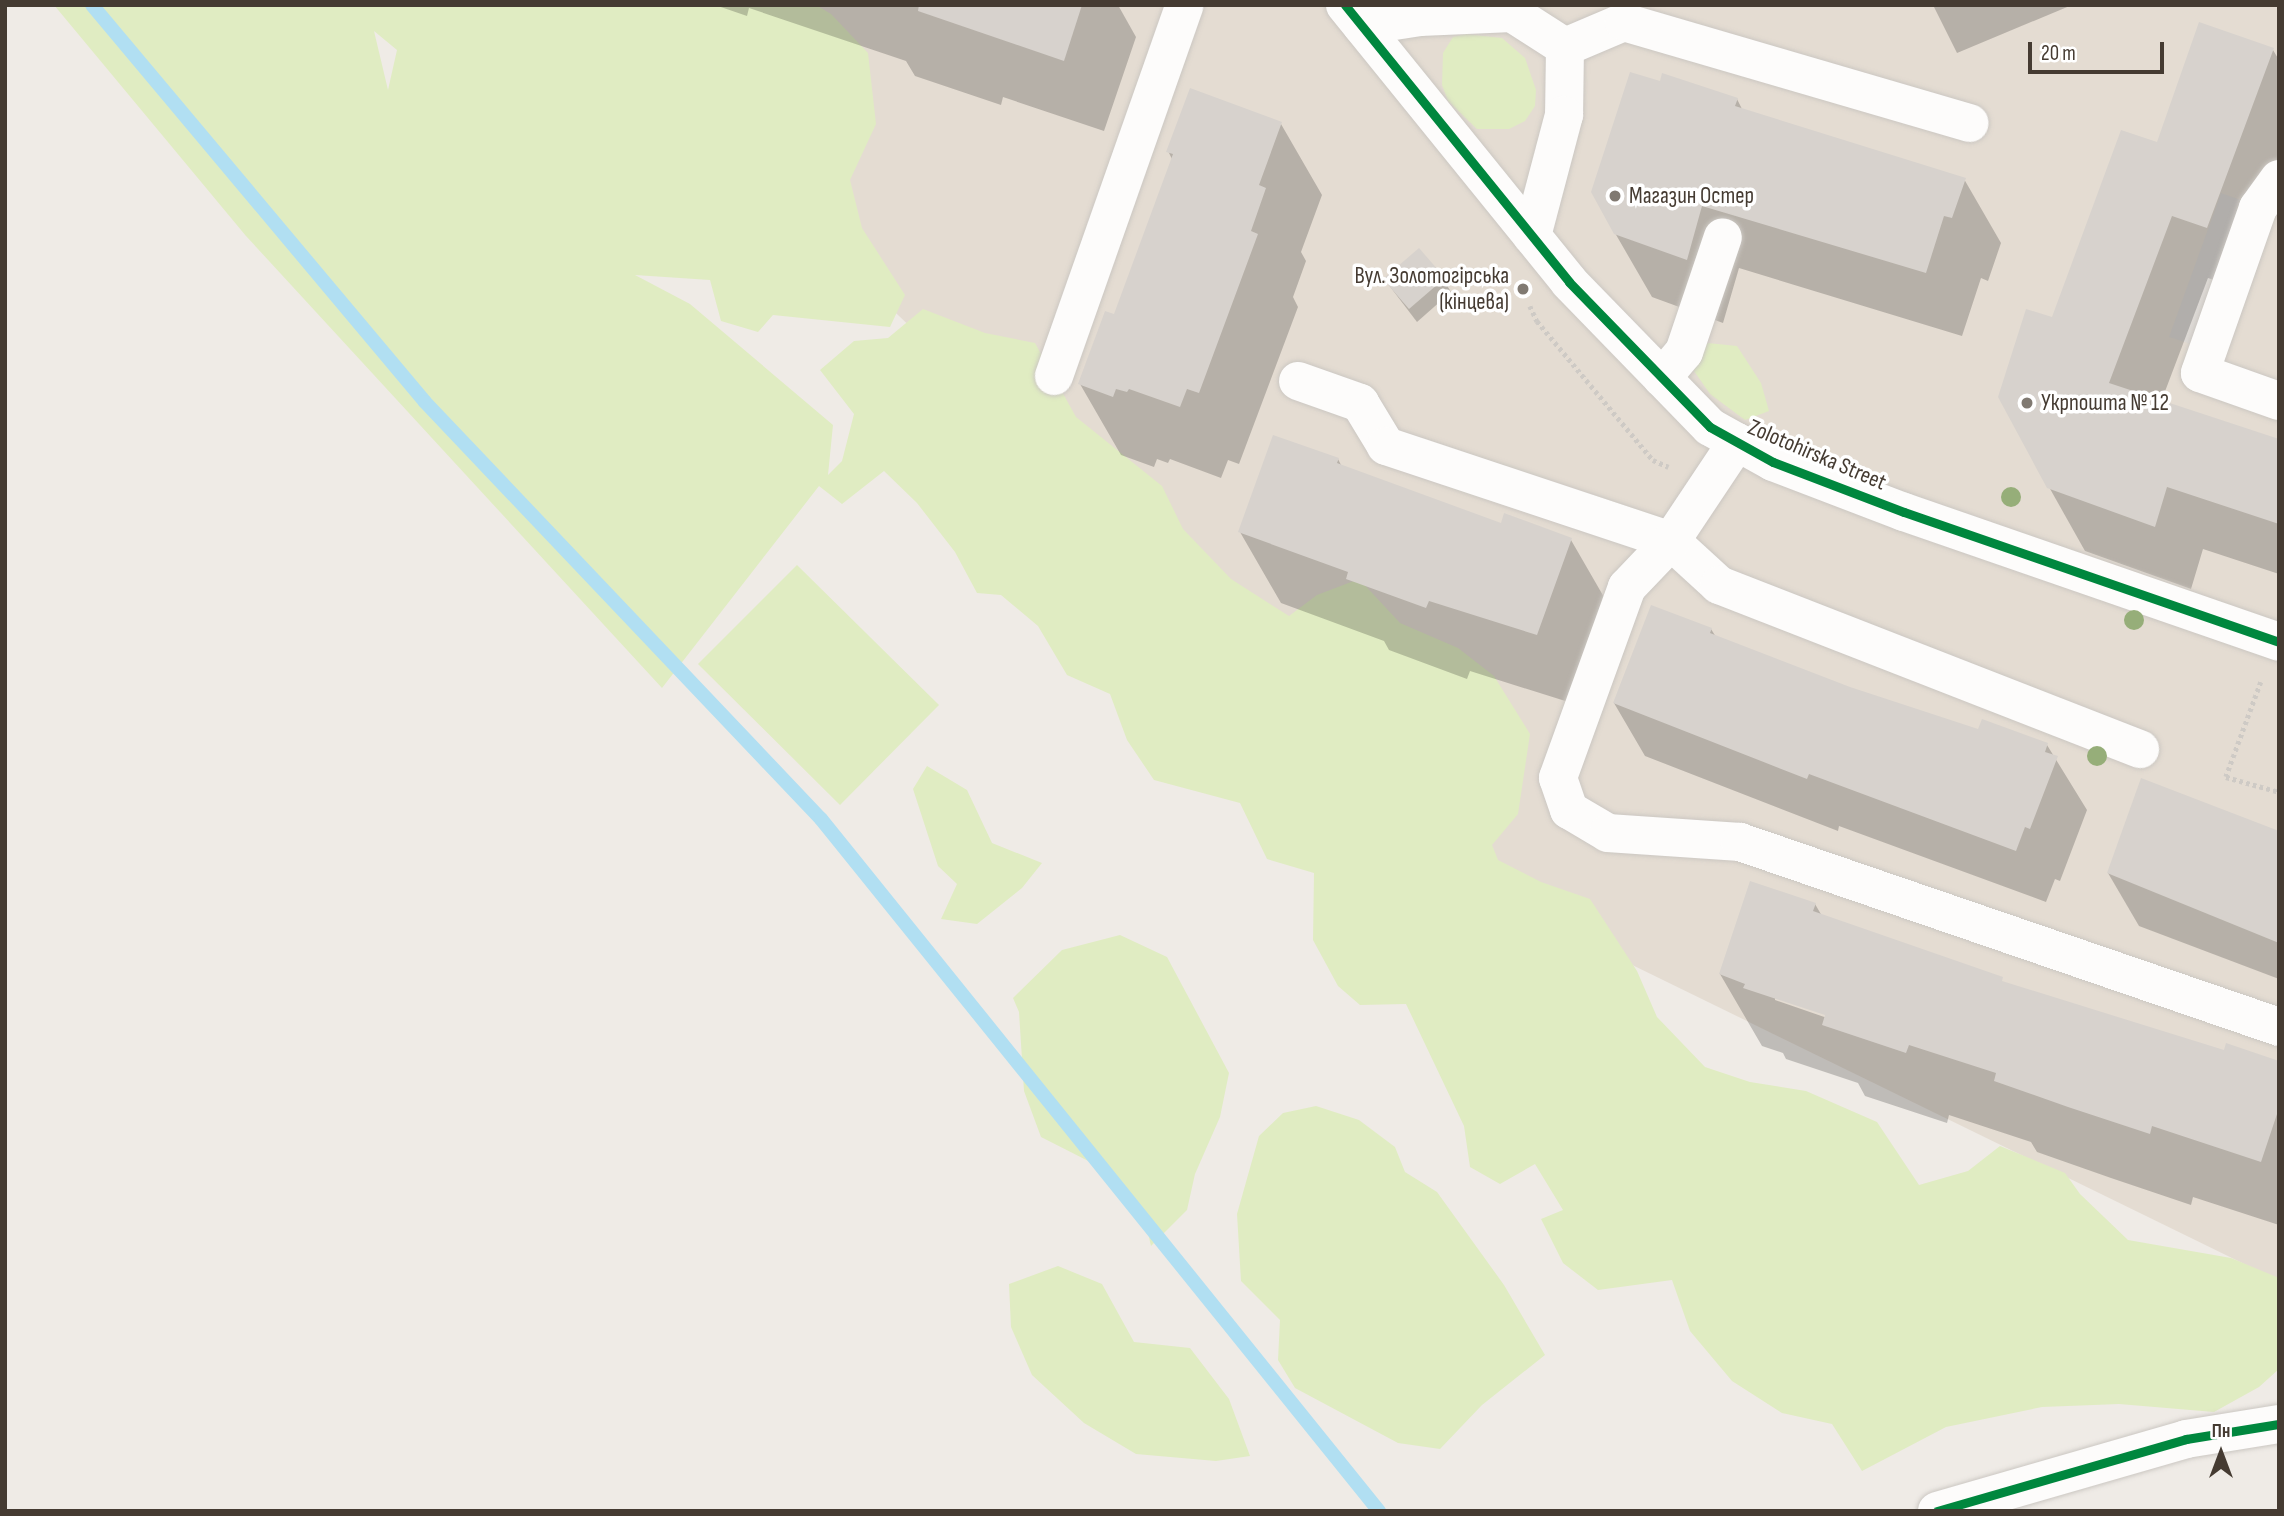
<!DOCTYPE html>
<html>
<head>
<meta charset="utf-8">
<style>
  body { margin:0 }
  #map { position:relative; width:2284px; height:1516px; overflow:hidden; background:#efebe6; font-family:"Sofia Sans Condensed",sans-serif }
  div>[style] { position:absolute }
  .residential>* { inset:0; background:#e4dcd2 }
  .green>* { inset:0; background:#e0ecc2 }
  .parking>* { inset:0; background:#dedad6 }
  .shadow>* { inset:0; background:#0003 }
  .stream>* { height:14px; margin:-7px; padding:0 7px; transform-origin:7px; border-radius:7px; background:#b1dff2 }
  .building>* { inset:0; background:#d7d2cd }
  .path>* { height:4.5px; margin-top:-2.25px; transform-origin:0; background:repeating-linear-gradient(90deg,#cecac5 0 3.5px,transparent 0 7px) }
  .roads { filter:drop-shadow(0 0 2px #cbc7c2) drop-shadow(0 0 2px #cbc7c2) }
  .minor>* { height:38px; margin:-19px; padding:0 19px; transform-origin:19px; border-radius:19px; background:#fdfcfb }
  .cycleway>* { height:9px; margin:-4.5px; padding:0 4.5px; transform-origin:4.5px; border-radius:4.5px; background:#00873e }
  .trees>* { width:20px; height:20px; margin:-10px; border-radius:50%; background:#96ae79 }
  .dots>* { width:19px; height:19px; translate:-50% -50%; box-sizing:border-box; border:4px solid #fff; border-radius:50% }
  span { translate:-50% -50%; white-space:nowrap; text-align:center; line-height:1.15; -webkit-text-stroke:7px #fff; paint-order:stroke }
  .poi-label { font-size:23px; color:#453b32 }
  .left { translate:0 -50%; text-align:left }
  .right { translate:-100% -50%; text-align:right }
  .street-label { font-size:23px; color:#453b32 }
  .frame { position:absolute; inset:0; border:7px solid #453b32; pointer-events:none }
  .north { position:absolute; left:2186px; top:1418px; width:70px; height:70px; -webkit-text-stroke:5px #fff; paint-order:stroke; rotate:0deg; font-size:19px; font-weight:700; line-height:28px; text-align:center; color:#453b32 }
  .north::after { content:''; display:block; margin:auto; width:24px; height:32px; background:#453b32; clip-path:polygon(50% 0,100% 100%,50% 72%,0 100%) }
  .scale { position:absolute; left:2028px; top:42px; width:136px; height:32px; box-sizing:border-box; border:4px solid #453b32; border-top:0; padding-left:9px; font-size:21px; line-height:24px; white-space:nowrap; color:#453b32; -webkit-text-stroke:5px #fff; paint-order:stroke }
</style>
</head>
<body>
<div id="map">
  <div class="residential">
    <div style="clip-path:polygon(571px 5px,2279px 5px,2279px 1281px,1532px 916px)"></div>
  </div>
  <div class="green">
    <div style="clip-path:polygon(evenodd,54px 5px,816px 5px,831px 14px,868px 53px,876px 124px,850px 180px,862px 228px,905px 295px,890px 327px,773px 315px,758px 332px,721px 321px,710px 280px,635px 275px,690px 304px,833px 425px,828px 475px,842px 461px,854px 414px,820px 370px,854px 341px,888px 338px,923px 309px,985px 333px,1035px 343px,1076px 417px,1162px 486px,1183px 529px,1231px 579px,1289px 616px,1317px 595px,1359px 579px,1400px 623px,1458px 648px,1494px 676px,1530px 734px,1518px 814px,1492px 845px,1498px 860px,1541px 882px,1590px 899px,1637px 971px,1657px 1017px,1705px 1067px,1750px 1082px,1806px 1091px,1877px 1122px,1919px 1185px,1968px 1171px,2000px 1146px,2065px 1173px,2080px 1194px,2128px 1240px,2231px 1258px,2279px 1278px,2279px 1369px,2259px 1387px,2214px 1412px,2119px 1404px,2042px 1407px,1946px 1427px,1862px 1471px,1832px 1424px,1782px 1413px,1732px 1381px,1690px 1331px,1672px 1280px,1598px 1290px,1563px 1263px,1541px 1219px,1563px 1210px,1535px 1164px,1500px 1184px,1470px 1167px,1464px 1126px,1406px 1004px,1360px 1005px,1338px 986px,1313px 940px,1314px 873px,1267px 859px,1240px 803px,1154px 780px,1127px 740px,1110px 694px,1067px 675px,1038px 626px,1001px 595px,977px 593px,955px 552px,917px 503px,884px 471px,842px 504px,819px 486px,662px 688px,246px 236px,54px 5px,374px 31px,397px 50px,388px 90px,374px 31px)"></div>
    <div style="clip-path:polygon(1466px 34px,1502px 38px,1525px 58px,1536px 90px,1535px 106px,1525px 121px,1509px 129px,1477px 129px,1448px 101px,1442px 85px,1443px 53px,1453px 37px)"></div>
    <div style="clip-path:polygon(1698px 342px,1737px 346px,1761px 383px,1769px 411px,1745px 420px,1710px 394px,1692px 368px)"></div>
    <div style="clip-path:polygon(797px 565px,939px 705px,840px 805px,698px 664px)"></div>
    <div style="clip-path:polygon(927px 766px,967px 790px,992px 843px,1042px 863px,1022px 888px,977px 924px,941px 919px,957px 884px,938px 866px,913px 789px)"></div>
    <div style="clip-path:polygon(1120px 935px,1167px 957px,1229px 1073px,1220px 1117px,1195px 1174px,1187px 1210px,1151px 1246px,1142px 1207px,1108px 1171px,1041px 1137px,1024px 1091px,1019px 1012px,1013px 998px,1062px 950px)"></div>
    <div style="clip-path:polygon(1316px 1106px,1359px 1120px,1395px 1147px,1405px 1172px,1437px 1192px,1504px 1285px,1545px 1355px,1482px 1405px,1440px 1449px,1398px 1443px,1295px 1388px,1278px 1360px,1280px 1320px,1241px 1281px,1237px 1214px,1259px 1136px,1283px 1113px)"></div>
    <div style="clip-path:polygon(1058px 1266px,1102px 1284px,1134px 1342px,1190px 1348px,1229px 1399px,1250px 1456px,1216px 1461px,1136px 1454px,1084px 1423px,1032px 1375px,1011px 1327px,1009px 1284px)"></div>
  </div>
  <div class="parking">
    <div style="clip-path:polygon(2221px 193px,2249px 203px,2197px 346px,2169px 337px)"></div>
  </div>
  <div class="shadow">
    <div style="clip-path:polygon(715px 5px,1118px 5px,1136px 37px,1104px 131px,1003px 97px,1001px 105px,915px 76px,906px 61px,749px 8px,747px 16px)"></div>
    <div style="clip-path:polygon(1933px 5px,2072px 5px,1957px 53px)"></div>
    <div style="clip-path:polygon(2273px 50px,2279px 60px,2279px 194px,2243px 290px,2208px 278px,2161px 402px,2279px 441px,2279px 574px,2203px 549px,2191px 589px,2085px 551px,2049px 487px,2053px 319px,2158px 144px)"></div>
    <div style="clip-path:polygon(1661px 84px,1737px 99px,1743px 111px,1964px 179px,2001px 243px,1988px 281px,1981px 278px,1962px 336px,1739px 268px,1723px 323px,1652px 297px,1615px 233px)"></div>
    <div style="clip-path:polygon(1281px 124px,1322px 195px,1301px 252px,1306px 261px,1293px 297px,1298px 307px,1239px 464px,1228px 460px,1221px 478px,1170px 459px,1168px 463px,1157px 459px,1154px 467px,1121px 455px,1080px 384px,1115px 317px,1172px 159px,1168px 151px)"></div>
    <div style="clip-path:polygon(1443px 279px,1451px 292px,1417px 322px,1385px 280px)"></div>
    <div style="clip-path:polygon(1338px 459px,1342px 467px,1502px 525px,1571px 540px,1612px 611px,1578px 705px,1470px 671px,1467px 679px,1389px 650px,1384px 641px,1281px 603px,1240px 532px)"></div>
    <div style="clip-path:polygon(1711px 629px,1716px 637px,1850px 688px,1979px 731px,2047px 745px,2087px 810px,2060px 881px,2055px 879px,2046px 902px,1839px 826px,1838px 831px,1645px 756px,1614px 703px)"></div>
    <div style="clip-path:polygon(2279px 832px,2279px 979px,2139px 926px,2108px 873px)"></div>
    <div style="clip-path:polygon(evenodd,1815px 904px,1822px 916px,2005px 983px,2225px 1052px,2279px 1063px,2279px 1225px,2193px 1197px,2191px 1205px,2111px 1178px,2037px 1152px,2031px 1142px,1949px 1115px,1947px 1123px,1865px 1096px,1858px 1083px,1786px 1059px,1783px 1053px,1762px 1046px,1720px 974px,1815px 904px,1775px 997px,1834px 1016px,1833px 1020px,1775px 1000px,1775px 997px)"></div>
  </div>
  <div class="stream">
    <div style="left:92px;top:5px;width:518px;rotate:50.01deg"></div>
    <div style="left:425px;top:402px;width:575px;rotate:46.48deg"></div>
    <div style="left:821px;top:819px;width:889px;rotate:51.12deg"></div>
  </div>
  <div class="building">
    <div style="clip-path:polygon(919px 5px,1082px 5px,1064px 61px,918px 11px)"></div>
    <div style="clip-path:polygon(2199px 22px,2274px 48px,2207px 228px,2172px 216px,2109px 383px,2279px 439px,2279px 524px,2167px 487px,2155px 527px,2047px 488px,1998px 397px,2026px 309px,2052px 317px,2121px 130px,2157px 142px)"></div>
    <div style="clip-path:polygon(1630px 72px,1660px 81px,1662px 73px,1738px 98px,1735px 106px,1966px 178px,1952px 218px,1944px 216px,1926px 273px,1702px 206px,1687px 260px,1614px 234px,1591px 192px)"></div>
    <div style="clip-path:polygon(1190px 88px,1282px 122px,1259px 185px,1266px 188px,1251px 231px,1258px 234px,1199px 393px,1187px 389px,1180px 407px,1129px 389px,1127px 392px,1116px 389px,1113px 397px,1078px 384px,1105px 311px,1114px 314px,1173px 154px,1166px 152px)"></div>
    <div style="clip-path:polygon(1419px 248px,1445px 278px,1409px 309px,1383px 279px)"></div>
    <div style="clip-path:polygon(1273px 435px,1339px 458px,1337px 463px,1501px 523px,1504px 513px,1572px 538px,1537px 635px,1429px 601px,1426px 608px,1346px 579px,1348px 572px,1238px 532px)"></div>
    <div style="clip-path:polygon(1651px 605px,1712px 628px,1710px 633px,1850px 687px,1978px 729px,1982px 719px,2048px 743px,2045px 752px,2058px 756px,2030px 829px,2025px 827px,2016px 851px,1809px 774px,1807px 779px,1613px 703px)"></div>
    <div style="clip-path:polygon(2141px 778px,2279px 831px,2279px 943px,2107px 873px)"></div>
    <div style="clip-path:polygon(1750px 881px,1816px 903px,1813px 911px,2003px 977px,2002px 981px,2224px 1050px,2226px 1043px,2279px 1061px,2279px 1108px,2261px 1162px,2152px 1126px,2150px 1134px,2068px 1107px,1994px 1081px,1996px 1073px,1909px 1045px,1906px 1053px,1822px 1025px,1825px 1015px,1743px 988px,1745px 984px,1719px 974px)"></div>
  </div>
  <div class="path">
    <div style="left:1530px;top:306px;width:17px;rotate:65deg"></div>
    <div style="left:1537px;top:321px;width:181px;rotate:50.2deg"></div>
    <div style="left:1653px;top:460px;width:17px;rotate:24deg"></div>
    <div style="left:2261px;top:682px;width:101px;rotate:110.2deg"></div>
    <div style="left:2226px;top:777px;width:55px;rotate:15.8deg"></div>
  </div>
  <div class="roads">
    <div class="minor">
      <div style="left:1345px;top:5px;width:356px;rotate:51deg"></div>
      <div style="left:1569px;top:282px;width:202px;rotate:45.8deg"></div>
      <div style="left:1710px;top:427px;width:72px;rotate:29.1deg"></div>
      <div style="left:1773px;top:462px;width:140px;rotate:20.9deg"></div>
      <div style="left:1904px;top:512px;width:397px;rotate:19.1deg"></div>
      <div style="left:1362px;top:26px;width:59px;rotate:-8.8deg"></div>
      <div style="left:1420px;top:17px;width:92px;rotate:-2.5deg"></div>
      <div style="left:1512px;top:13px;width:63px;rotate:32.7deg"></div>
      <div style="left:1565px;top:47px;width:68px;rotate:90.8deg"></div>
      <div style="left:1564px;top:115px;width:125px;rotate:104.8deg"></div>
      <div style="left:1565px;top:47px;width:64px;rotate:-23deg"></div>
      <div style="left:1624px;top:22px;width:360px;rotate:16.3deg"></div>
      <div style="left:2279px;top:179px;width:36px;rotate:126deg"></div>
      <div style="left:2258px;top:208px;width:175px;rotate:109.4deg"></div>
      <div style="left:2200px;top:373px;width:84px;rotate:19.5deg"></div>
      <div style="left:1054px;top:376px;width:393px;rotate:-70.6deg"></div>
      <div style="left:1662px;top:378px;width:34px;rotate:-50deg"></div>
      <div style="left:1684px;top:352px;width:121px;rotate:-71.3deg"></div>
      <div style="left:1298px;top:381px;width:66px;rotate:19.5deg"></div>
      <div style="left:1360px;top:403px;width:50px;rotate:58.8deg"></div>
      <div style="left:1386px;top:446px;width:300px;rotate:18.4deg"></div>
      <div style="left:1671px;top:541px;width:65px;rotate:42.5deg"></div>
      <div style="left:1719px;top:585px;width:452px;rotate:21.3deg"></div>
      <div style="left:1737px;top:442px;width:119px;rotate:123.7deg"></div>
      <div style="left:1671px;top:541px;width:64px;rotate:133.7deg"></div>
      <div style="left:1627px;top:587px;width:203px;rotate:109.9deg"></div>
      <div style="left:1558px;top:778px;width:34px;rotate:71deg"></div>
      <div style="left:1569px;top:810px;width:45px;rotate:30.5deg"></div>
      <div style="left:1608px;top:833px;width:132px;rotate:3.9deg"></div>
      <div style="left:1740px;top:842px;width:570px;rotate:18.94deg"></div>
      <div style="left:1937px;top:1511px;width:259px;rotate:-16.1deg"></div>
      <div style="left:2186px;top:1439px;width:94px;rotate:-9.2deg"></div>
    </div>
  </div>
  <div class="cycleway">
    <div style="left:1345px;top:5px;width:356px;rotate:51deg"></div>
    <div style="left:1569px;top:282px;width:202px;rotate:45.8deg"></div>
    <div style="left:1710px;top:427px;width:72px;rotate:29.1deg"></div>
    <div style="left:1773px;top:462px;width:140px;rotate:20.9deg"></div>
    <div style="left:1904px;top:512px;width:397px;rotate:19.1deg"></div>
    <div style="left:1937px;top:1511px;width:259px;rotate:-16.1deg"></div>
    <div style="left:2186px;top:1439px;width:94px;rotate:-9.2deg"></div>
  </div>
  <div class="trees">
    <div style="left:2011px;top:497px"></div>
    <div style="left:2134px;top:620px"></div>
    <div style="left:2097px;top:756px"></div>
  </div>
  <div class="dots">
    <div style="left:1615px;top:196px;background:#807971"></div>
    <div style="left:1523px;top:289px;background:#807971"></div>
    <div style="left:2027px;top:403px;background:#807971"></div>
  </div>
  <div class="poi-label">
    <span class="left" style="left:1629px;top:196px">Магазин Остер</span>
    <span class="right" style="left:1509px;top:289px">Вул. Золотогірська<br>(кінцева)</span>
    <span class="left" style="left:2041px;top:403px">Укрпошта № 12</span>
  </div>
  <div class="street-label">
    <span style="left:1817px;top:455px;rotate:23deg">Zolotohirska Street</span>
  </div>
  <div class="frame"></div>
  <div class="north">Пн</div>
  <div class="scale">20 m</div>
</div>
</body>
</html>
